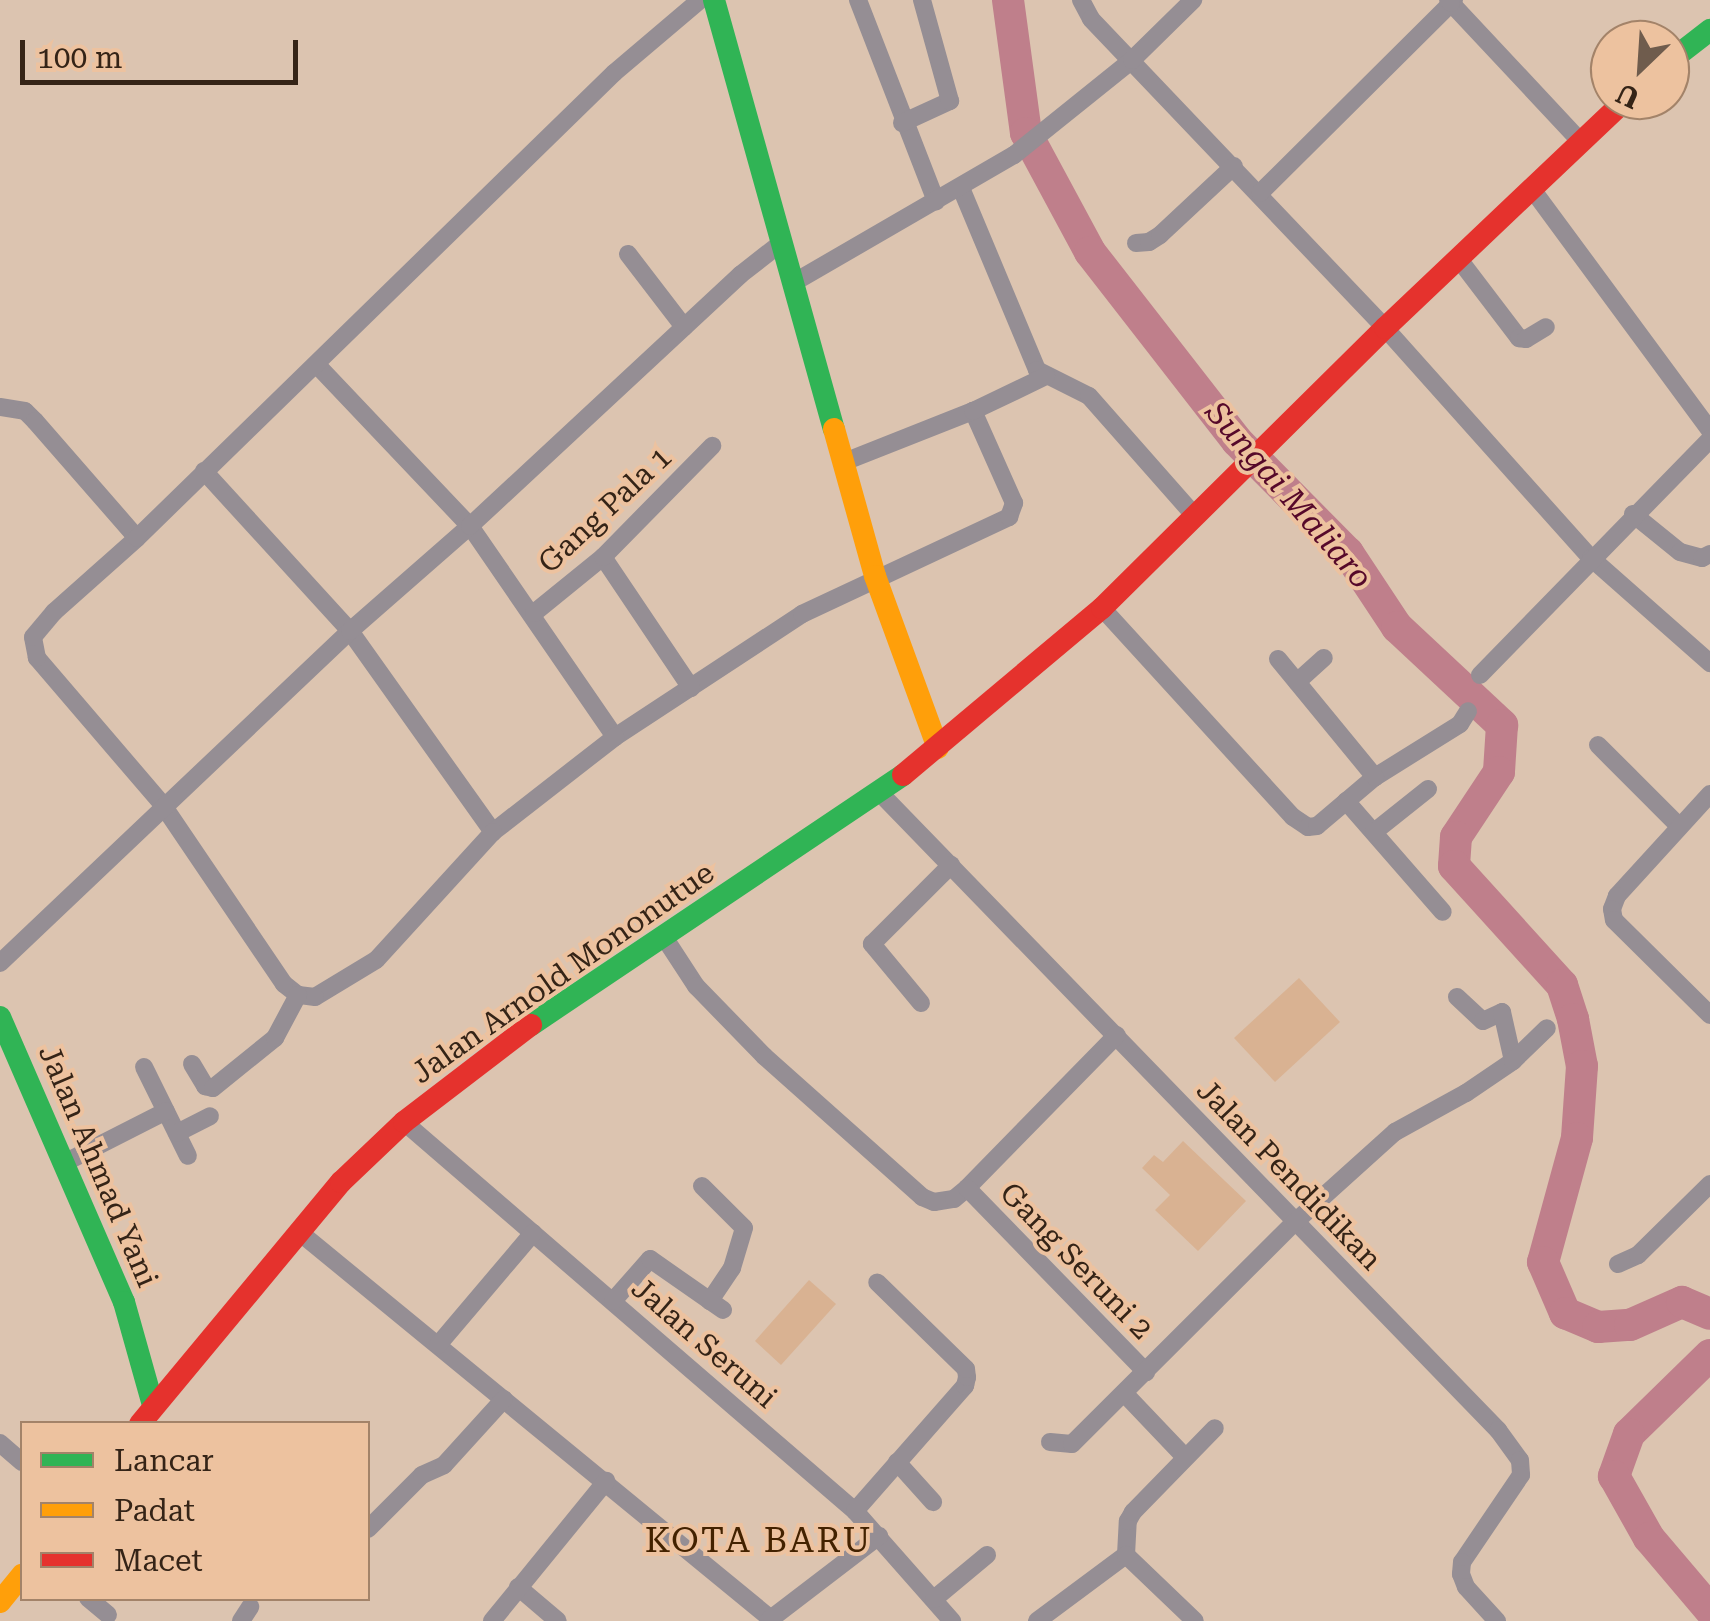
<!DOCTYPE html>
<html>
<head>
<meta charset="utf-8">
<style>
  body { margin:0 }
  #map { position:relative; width:1710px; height:1621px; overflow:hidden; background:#dcc4b0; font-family:"Roboto Serif",serif }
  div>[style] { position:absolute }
  .green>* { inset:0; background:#d9b292 }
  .river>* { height:32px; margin:-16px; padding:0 16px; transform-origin:16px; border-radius:16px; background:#bf7f8b }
  .street>* { height:18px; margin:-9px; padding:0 9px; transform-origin:9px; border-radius:9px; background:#958e94 }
  .fast>* { height:22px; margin:-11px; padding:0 11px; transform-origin:11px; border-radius:11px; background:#30b455 }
  .slow>* { height:22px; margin:-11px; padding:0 11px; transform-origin:11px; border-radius:11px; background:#ff9f0a }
  .jam>* { height:22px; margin:-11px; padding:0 11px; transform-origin:11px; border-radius:11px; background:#e5322d }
  span { translate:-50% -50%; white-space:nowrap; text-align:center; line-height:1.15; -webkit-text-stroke:8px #edc29f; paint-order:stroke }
  .street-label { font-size:30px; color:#352417 }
  .water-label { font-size:32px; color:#56092a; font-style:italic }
  .quarter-label { font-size:35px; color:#432200; letter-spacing:2.5px }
  .legend { position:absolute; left:20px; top:1421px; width:350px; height:180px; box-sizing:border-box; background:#edc29f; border:2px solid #a38369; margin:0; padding:12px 18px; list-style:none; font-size:30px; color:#352417 }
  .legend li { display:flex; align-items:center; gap:20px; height:50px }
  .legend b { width:50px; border:2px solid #a38369 }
  .north { position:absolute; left:1590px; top:20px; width:100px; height:100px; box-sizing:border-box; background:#edc29f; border:2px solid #a38369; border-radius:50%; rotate:205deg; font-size:28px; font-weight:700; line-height:40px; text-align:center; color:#352417 }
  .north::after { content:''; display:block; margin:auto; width:35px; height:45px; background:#6f5c4d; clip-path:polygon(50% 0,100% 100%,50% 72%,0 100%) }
  .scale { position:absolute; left:20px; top:40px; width:278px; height:45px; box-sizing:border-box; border:5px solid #352417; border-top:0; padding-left:12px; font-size:30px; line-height:35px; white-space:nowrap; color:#352417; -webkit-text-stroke:8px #edc29f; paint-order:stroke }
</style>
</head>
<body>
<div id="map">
  <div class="green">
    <div style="clip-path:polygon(1299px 978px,1340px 1022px,1275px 1082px,1234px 1038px)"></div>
    <div style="clip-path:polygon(1183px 1141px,1246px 1201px,1198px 1251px,1155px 1210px,1170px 1195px,1142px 1168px,1154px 1155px,1163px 1162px)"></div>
    <div style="clip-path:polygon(809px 1280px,836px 1304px,781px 1365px,755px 1341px)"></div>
  </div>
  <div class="river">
    <div style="left:1008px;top:0;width:134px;rotate:82.3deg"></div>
    <div style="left:1026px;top:133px;width:135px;rotate:61.7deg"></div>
    <div style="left:1090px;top:252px;width:239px;rotate:52.1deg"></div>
    <div style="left:1237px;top:441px;width:158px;rotate:45.3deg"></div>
    <div style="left:1348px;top:553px;width:89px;rotate:56.5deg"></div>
    <div style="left:1397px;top:627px;width:144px;rotate:43deg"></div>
    <div style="left:1502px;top:725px;width:47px;rotate:93.7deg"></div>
    <div style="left:1499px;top:772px;width:78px;rotate:123.5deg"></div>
    <div style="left:1456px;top:837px;width:29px;rotate:94deg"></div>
    <div style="left:1454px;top:866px;width:161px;rotate:47.8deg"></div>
    <div style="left:1562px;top:985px;width:36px;rotate:72deg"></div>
    <div style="left:1573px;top:1019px;width:48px;rotate:79.2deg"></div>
    <div style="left:1582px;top:1066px;width:72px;rotate:94deg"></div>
    <div style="left:1577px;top:1138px;width:129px;rotate:105.3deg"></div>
    <div style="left:1543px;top:1262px;width:56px;rotate:66.7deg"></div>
    <div style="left:1565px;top:1313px;width:36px;rotate:23deg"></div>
    <div style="left:1598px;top:1327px;width:32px;rotate:-4deg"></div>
    <div style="left:1630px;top:1325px;width:57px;rotate:-23.9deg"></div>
    <div style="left:1682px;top:1302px;width:30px;rotate:23deg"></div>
    <div style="left:1710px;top:1355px;width:113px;rotate:135.7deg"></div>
    <div style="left:1629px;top:1434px;width:45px;rotate:109.7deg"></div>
    <div style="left:1614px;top:1476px;width:71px;rotate:60.6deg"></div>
    <div style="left:1649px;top:1538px;width:94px;rotate:49.7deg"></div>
  </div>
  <div class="street">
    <div style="left:858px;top:0;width:216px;rotate:68.8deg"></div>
    <div style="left:1081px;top:0;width:21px;rotate:62deg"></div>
    <div style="left:1091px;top:19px;width:427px;rotate:46.4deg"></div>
    <div style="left:1385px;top:328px;width:309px;rotate:48.2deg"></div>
    <div style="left:1591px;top:558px;width:159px;rotate:41.4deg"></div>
    <div style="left:1454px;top:0;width:4px;rotate:135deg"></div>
    <div style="left:1451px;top:3px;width:187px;rotate:46.9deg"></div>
    <div style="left:902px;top:123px;width:53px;rotate:-24.6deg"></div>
    <div style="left:950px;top:101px;width:105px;rotate:-105.5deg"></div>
    <div style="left:961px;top:188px;width:197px;rotate:67.3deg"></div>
    <div style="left:1037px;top:370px;width:58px;rotate:26.6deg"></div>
    <div style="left:1089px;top:396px;width:159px;rotate:48.6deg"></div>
    <div style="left:1532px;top:189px;width:300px;rotate:53.6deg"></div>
    <div style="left:1260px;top:193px;width:269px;rotate:-44.8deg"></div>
    <div style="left:1451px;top:3px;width:4px;rotate:-135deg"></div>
    <div style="left:1136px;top:243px;width:13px;rotate:-4deg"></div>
    <div style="left:1149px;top:242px;width:13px;rotate:-32deg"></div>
    <div style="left:1160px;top:235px;width:101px;rotate:-43deg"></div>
    <div style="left:628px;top:254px;width:92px;rotate:52.5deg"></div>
    <div style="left:1458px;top:258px;width:101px;rotate:52.7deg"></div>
    <div style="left:1519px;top:338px;width:7px;rotate:8deg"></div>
    <div style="left:1526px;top:339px;width:23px;rotate:-31deg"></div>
    <div style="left:793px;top:283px;width:255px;rotate:-30.1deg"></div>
    <div style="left:1014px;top:155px;width:151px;rotate:-38.8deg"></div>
    <div style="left:1132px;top:60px;width:86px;rotate:-44.5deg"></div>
    <div style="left:317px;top:365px;width:222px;rotate:46.5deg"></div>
    <div style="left:470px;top:526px;width:256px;rotate:55.5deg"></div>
    <div style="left:615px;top:737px;width:224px;rotate:-33.3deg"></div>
    <div style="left:802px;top:614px;width:229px;rotate:-25.1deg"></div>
    <div style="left:1009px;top:517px;width:15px;rotate:-70deg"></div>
    <div style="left:1014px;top:503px;width:101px;rotate:-114deg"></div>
    <div style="left:0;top:407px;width:25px;rotate:9deg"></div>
    <div style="left:25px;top:411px;width:14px;rotate:45deg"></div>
    <div style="left:35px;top:421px;width:155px;rotate:48.9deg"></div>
    <div style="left:844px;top:462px;width:139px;rotate:-21.6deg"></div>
    <div style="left:973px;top:411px;width:81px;rotate:-25.6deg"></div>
    <div style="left:204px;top:471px;width:217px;rotate:47.6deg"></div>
    <div style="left:350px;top:631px;width:247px;rotate:54.6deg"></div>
    <div style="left:493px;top:832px;width:155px;rotate:-37.9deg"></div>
    <div style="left:1633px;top:514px;width:60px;rotate:39deg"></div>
    <div style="left:1680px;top:552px;width:23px;rotate:15deg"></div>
    <div style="left:1702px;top:558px;width:9px;rotate:-27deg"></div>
    <div style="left:603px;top:557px;width:158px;rotate:56.1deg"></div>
    <div style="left:1102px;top:608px;width:283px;rotate:47.6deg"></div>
    <div style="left:1293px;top:817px;width:18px;rotate:34deg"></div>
    <div style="left:1308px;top:827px;width:9px;rotate:-6deg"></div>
    <div style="left:1317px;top:826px;width:76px;rotate:-40.2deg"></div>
    <div style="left:1375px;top:777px;width:100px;rotate:-31.9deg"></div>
    <div style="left:1460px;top:724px;width:15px;rotate:-58deg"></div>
    <div style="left:534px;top:613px;width:89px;rotate:-39.1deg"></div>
    <div style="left:603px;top:557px;width:156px;rotate:-45.5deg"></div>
    <div style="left:1278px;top:659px;width:153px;rotate:50.6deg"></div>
    <div style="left:1480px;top:675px;width:330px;rotate:-45.7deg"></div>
    <div style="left:1297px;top:682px;width:36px;rotate:-42deg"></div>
    <div style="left:1598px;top:745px;width:115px;rotate:45deg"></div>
    <div style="left:880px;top:793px;width:888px;rotate:45.87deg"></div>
    <div style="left:1498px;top:1430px;width:37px;rotate:54deg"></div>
    <div style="left:1520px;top:1460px;width:15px;rotate:86deg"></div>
    <div style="left:1521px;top:1475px;width:105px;rotate:124.1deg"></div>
    <div style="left:1462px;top:1562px;width:12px;rotate:95deg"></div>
    <div style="left:1461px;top:1574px;width:14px;rotate:69deg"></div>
    <div style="left:1466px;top:1587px;width:46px;rotate:47.6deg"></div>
    <div style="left:1710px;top:794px;width:138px;rotate:132.4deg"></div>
    <div style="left:1617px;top:896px;width:14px;rotate:111deg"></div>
    <div style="left:1612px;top:909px;width:11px;rotate:80deg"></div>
    <div style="left:1614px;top:920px;width:135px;rotate:44.7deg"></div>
    <div style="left:1346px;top:801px;width:147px;rotate:48.9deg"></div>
    <div style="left:493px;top:832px;width:173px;rotate:132.4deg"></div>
    <div style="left:376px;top:960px;width:71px;rotate:148.8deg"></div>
    <div style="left:315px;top:997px;width:17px;rotate:-173deg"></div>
    <div style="left:298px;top:995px;width:18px;rotate:-142deg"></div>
    <div style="left:284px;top:984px;width:216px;rotate:-124.1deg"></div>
    <div style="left:163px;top:805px;width:194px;rotate:-130.6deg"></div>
    <div style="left:37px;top:658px;width:21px;rotate:-101deg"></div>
    <div style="left:33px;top:637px;width:33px;rotate:-50deg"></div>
    <div style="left:54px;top:612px;width:111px;rotate:-41.7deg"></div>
    <div style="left:137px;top:538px;width:666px;rotate:-44.27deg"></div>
    <div style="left:614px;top:73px;width:113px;rotate:-40.3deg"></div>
    <div style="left:1374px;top:832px;width:69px;rotate:-38.5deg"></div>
    <div style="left:664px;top:937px;width:59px;rotate:56.9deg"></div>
    <div style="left:696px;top:986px;width:98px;rotate:45.8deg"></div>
    <div style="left:764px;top:1056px;width:212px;rotate:41.7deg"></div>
    <div style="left:922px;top:1197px;width:13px;rotate:23deg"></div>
    <div style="left:934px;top:1202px;width:20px;rotate:-9deg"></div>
    <div style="left:954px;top:1199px;width:17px;rotate:-40deg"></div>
    <div style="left:967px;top:1188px;width:214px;rotate:-45.6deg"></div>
    <div style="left:0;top:963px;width:482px;rotate:-43.5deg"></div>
    <div style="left:350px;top:631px;width:159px;rotate:-41.2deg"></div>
    <div style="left:470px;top:526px;width:369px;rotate:-42.9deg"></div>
    <div style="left:740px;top:275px;width:52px;rotate:-38deg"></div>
    <div style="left:1457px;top:997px;width:35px;rotate:43deg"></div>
    <div style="left:1483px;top:1021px;width:21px;rotate:-25deg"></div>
    <div style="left:1502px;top:1012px;width:50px;rotate:77.3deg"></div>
    <div style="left:921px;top:1003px;width:77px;rotate:-129.7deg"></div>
    <div style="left:872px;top:944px;width:112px;rotate:-45deg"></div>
    <div style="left:192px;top:1064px;width:26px;rotate:59deg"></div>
    <div style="left:205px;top:1086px;width:8px;rotate:14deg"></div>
    <div style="left:213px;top:1088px;width:80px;rotate:-38.9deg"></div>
    <div style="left:275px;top:1038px;width:49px;rotate:-61.9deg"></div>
    <div style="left:144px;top:1067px;width:99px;rotate:63.7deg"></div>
    <div style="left:404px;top:1122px;width:596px;rotate:40.78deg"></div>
    <div style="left:855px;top:1511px;width:147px;rotate:48.6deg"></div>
    <div style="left:177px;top:1133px;width:37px;rotate:-27deg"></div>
    <div style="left:66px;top:1162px;width:112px;rotate:-27deg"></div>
    <div style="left:702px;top:1186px;width:59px;rotate:45deg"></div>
    <div style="left:744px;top:1228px;width:42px;rotate:106.7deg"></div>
    <div style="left:732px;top:1268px;width:40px;rotate:124deg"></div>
    <div style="left:967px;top:1188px;width:257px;rotate:45.8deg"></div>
    <div style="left:298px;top:1231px;width:612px;rotate:39.36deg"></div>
    <div style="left:1618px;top:1264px;width:22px;rotate:-24deg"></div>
    <div style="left:1638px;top:1255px;width:101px;rotate:-44.6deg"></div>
    <div style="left:613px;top:1301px;width:56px;rotate:-48.6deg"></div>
    <div style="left:650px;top:1259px;width:89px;rotate:34.9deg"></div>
    <div style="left:438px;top:1345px;width:147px;rotate:-49.7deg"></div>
    <div style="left:1124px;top:1393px;width:88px;rotate:46.4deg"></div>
    <div style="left:1050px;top:1442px;width:22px;rotate:5deg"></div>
    <div style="left:1072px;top:1444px;width:315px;rotate:-44.9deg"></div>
    <div style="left:1295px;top:1222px;width:135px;rotate:-42deg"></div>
    <div style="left:1395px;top:1132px;width:81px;rotate:-28.8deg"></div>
    <div style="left:1466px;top:1093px;width:57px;rotate:-34.2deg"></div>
    <div style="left:1513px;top:1061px;width:47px;rotate:-44.1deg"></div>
    <div style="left:0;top:1443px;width:29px;rotate:41deg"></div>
    <div style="left:897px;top:1462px;width:54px;rotate:48deg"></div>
    <div style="left:855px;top:1511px;width:167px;rotate:-48.7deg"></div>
    <div style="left:965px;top:1386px;width:9px;rotate:-77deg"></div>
    <div style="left:967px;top:1377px;width:8px;rotate:-97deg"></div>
    <div style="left:966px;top:1369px;width:124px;rotate:-135.7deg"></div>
    <div style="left:368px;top:1529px;width:76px;rotate:-45deg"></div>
    <div style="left:422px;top:1475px;width:24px;rotate:-24deg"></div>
    <div style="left:444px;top:1465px;width:89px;rotate:-47.7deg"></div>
    <div style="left:1126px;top:1555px;width:34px;rotate:-87deg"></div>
    <div style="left:1128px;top:1521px;width:10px;rotate:-61deg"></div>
    <div style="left:1133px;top:1512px;width:117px;rotate:-45.7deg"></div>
    <div style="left:518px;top:1587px;width:52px;rotate:40.4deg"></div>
    <div style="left:88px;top:1598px;width:26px;rotate:40deg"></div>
    <div style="left:934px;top:1599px;width:69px;rotate:-39.7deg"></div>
    <div style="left:241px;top:1621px;width:17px;rotate:-57deg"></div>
    <div style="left:492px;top:1621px;width:181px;rotate:-50.8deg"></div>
    <div style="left:768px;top:1621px;width:140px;rotate:-37.4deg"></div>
    <div style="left:1037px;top:1621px;width:111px;rotate:-36.6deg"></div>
    <div style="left:1126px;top:1555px;width:95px;rotate:43.7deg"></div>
  </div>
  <div class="fast">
    <div style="left:714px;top:0;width:445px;rotate:74.4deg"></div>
    <div style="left:1670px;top:61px;width:51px;rotate:-37.8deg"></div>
    <div style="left:0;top:1017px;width:311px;rotate:66.5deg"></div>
    <div style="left:124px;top:1302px;width:107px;rotate:74.3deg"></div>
    <div style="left:531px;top:1025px;width:448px;rotate:-33.9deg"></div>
  </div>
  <div class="slow">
    <div style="left:834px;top:429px;width:153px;rotate:74.4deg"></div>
    <div style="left:875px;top:576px;width:183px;rotate:69.9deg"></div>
    <div style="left:0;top:1602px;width:35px;rotate:-51deg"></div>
  </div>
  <div class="jam">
    <div style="left:903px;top:775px;width:260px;rotate:-40deg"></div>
    <div style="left:1102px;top:608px;width:398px;rotate:-44.7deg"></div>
    <div style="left:1385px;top:328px;width:331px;rotate:-43.5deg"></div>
    <div style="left:140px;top:1424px;width:315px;rotate:-50.3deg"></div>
    <div style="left:341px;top:1182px;width:87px;rotate:-43.6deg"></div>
    <div style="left:404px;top:1122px;width:160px;rotate:-37.4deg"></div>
  </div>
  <div class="street-label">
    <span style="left:605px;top:510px;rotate:-43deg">Gang Pala 1</span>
    <span style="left:563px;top:973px;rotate:-35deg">Jalan Arnold Mononutue</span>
    <span style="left:98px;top:1166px;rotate:67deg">Jalan Ahmad Yani</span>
    <span style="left:1289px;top:1175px;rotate:46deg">Jalan Pendidikan</span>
    <span style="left:1076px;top:1261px;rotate:46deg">Gang Seruni 2</span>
    <span style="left:704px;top:1343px;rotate:41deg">Jalan Seruni</span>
  </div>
  <div class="water-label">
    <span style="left:1289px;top:495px;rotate:49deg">Sungai Maliaro</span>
  </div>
  <div class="quarter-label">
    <span style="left:759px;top:1541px">KOTA BARU</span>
  </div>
  <ul class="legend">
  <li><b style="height:12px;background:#30b455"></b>Lancar</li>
  <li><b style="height:12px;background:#ff9f0a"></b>Padat</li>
  <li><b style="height:12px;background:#e5322d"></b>Macet</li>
  </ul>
  <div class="north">U</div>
  <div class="scale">100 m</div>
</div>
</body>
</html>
